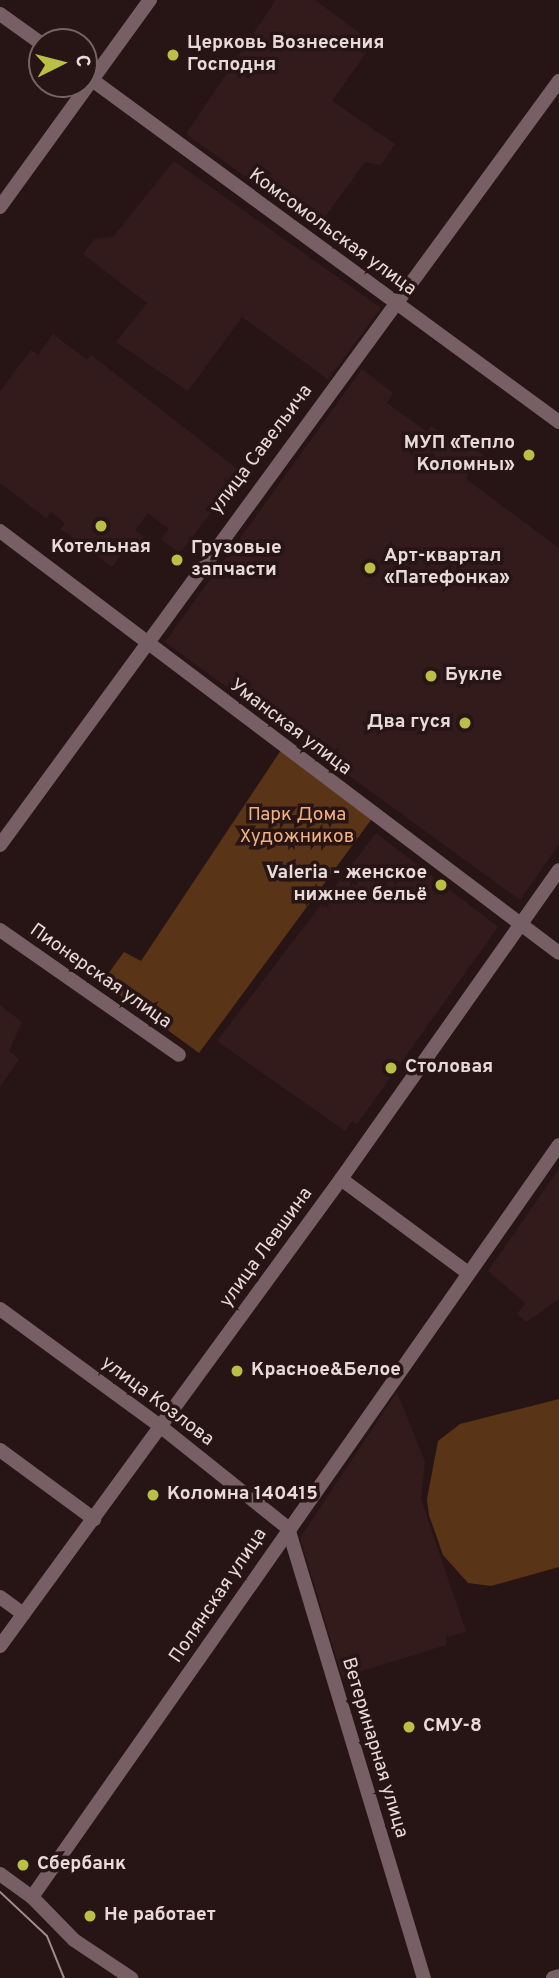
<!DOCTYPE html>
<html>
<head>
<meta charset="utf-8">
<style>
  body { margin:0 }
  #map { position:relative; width:559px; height:1978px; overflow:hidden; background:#271515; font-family:Overpass,sans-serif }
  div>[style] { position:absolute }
  .built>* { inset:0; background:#341b1b }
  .green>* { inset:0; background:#5a3416 }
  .minor>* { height:14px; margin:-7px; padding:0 7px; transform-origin:7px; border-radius:7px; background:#775f65 }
  .tertiary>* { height:14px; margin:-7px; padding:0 7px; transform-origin:7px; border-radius:7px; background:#775f65 }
  .tram>* { height:2px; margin:-1px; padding:0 1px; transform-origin:1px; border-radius:1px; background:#9e8f8f }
  .dots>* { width:19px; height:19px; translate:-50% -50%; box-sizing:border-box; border:4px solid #271515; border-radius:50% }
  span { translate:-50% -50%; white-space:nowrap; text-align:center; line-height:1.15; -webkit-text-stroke:7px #271515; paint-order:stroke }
  .poi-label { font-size:19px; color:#e7dad9; font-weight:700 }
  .left { translate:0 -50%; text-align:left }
  .right { translate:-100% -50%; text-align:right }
  .street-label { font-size:19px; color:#e7dad9 }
  .park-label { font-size:19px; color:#f4b07f }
  .north { position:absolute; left:28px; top:28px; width:70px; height:70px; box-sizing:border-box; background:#271515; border:2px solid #746463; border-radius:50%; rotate:84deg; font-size:19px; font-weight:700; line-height:28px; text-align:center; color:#e7dad9 }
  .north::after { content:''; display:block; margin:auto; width:24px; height:32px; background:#bac045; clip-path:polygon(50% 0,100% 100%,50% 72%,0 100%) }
</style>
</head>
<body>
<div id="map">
  <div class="built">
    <div style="clip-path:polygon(276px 0,315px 0,373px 43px,332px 101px,395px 144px,381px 165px,365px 162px,317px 228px,186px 134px)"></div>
    <div style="clip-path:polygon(174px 161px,381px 308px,328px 379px,242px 317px,188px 391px,116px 342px,147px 303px,83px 254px,94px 239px,113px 237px)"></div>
    <div style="clip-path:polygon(53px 334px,87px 360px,91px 355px,241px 472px,180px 553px,161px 539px,169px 529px,148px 513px,135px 530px,144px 537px,129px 557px,122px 553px,112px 567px,61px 529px,65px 523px,51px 512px,46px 518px,0 483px,0 391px,31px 350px,38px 355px)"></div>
    <div style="clip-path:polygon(362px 369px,393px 393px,387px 403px,427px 432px,431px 426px,463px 448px,468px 444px,483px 455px,466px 479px,559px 548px,559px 844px,520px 900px,165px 642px)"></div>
    <div style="clip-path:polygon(376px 833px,498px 927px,357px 1124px,352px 1121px,345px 1131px,217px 1041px)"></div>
    <div style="clip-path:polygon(0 1005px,22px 1022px,9px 1051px,19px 1059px,0 1087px)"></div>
    <div style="clip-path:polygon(559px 1169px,559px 1299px,526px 1322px,517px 1314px,525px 1303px,488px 1271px)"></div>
    <div style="clip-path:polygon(397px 1392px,425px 1462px,421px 1499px,466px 1632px,446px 1637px,446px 1645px,342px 1677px,300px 1538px)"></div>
  </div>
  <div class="green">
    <div style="clip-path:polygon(283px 747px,374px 816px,199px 1053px,102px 982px,124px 952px,141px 961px)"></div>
    <div style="clip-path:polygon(559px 1399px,559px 1567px,491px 1586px,468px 1583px,443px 1555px,429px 1515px,427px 1499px,438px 1441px,460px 1424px)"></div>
  </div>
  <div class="minor">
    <div style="left:0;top:14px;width:52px;rotate:35.5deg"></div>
    <div style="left:84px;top:74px;width:589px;rotate:36.23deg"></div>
    <div style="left:0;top:531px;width:700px;rotate:37.05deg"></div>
    <div style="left:0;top:845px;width:947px;rotate:-53.81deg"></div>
    <div style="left:0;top:930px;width:218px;rotate:34.9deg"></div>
    <div style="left:341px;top:1179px;width:158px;rotate:36.5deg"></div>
    <div style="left:0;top:1309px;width:198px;rotate:36.2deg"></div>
    <div style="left:160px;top:1426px;width:164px;rotate:38.6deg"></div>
    <div style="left:288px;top:1528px;width:470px;rotate:73.2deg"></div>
    <div style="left:0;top:1450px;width:117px;rotate:36.3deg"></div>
    <div style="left:0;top:1597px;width:29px;rotate:36deg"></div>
    <div style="left:0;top:1874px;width:39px;rotate:36deg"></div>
    <div style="left:32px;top:1897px;width:60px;rotate:45.7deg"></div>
    <div style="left:74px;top:1940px;width:69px;rotate:33.7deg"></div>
    <div style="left:32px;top:1897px;width:918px;rotate:-54.98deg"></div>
    <div style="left:553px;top:1978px;width:6px;rotate:-18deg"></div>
  </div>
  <div class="tertiary">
    <div style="left:0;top:207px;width:256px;rotate:-54.1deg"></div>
    <div style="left:0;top:1646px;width:578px;rotate:-53.86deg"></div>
    <div style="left:341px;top:1179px;width:378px;rotate:-54.8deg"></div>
  </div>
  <div class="tram">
    <div style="left:0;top:1892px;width:64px;rotate:43.1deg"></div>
    <div style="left:47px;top:1936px;width:45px;rotate:68deg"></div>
  </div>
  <div class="dots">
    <div style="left:173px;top:55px;background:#bac045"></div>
    <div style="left:529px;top:455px;background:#bac045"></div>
    <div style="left:101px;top:526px;background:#bac045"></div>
    <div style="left:177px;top:560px;background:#bac045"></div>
    <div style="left:370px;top:568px;background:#bac045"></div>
    <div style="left:431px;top:676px;background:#bac045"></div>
    <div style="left:465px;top:723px;background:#bac045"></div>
    <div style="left:441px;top:885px;background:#bac045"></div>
    <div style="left:391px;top:1068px;background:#bac045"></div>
    <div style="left:237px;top:1371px;background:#bac045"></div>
    <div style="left:153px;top:1495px;background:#bac045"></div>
    <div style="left:409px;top:1727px;background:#bac045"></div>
    <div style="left:23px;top:1865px;background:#bac045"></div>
    <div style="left:90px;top:1916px;background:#bac045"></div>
  </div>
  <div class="poi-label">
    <span class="left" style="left:187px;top:55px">Церковь Вознесения<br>Господня</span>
    <span class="right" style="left:515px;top:455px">МУП «Тепло<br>Коломны»</span>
    <span style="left:101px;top:548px">Котельная</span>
    <span class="left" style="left:191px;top:560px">Грузовые<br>запчасти</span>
    <span class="left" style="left:384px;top:568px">Арт-квартал<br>«Патефонка»</span>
    <span class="left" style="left:445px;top:676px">Букле</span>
    <span class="right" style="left:451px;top:723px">Два гуся</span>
    <span class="right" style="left:427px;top:885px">Valeria - женское<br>нижнее бельё</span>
    <span class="left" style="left:405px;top:1068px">Столовая</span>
    <span class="left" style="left:251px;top:1371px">Красное&amp;Белое</span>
    <span class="left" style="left:167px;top:1495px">Коломна 140415</span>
    <span class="left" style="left:423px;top:1727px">СМУ-8</span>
    <span class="left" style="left:37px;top:1865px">Сбербанк</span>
    <span class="left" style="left:104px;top:1916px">Не работает</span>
  </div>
  <div class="street-label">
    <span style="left:332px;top:233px;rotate:36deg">Комсомольская улица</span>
    <span style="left:262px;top:450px;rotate:-53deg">улица Савельича</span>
    <span style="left:290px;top:728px;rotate:37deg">Уманская улица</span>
    <span style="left:100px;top:977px;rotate:35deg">Пионерская улица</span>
    <span style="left:267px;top:1248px;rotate:-54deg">улица Левшина</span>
    <span style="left:157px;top:1402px;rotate:37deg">улица Козлова</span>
    <span style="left:219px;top:1596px;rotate:-56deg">Полянская улица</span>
    <span style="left:374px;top:1748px;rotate:73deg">Ветеринарная улица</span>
  </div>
  <div class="park-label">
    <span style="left:297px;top:827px">Парк Дома<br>Художников</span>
  </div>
  <div class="north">С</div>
</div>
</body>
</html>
